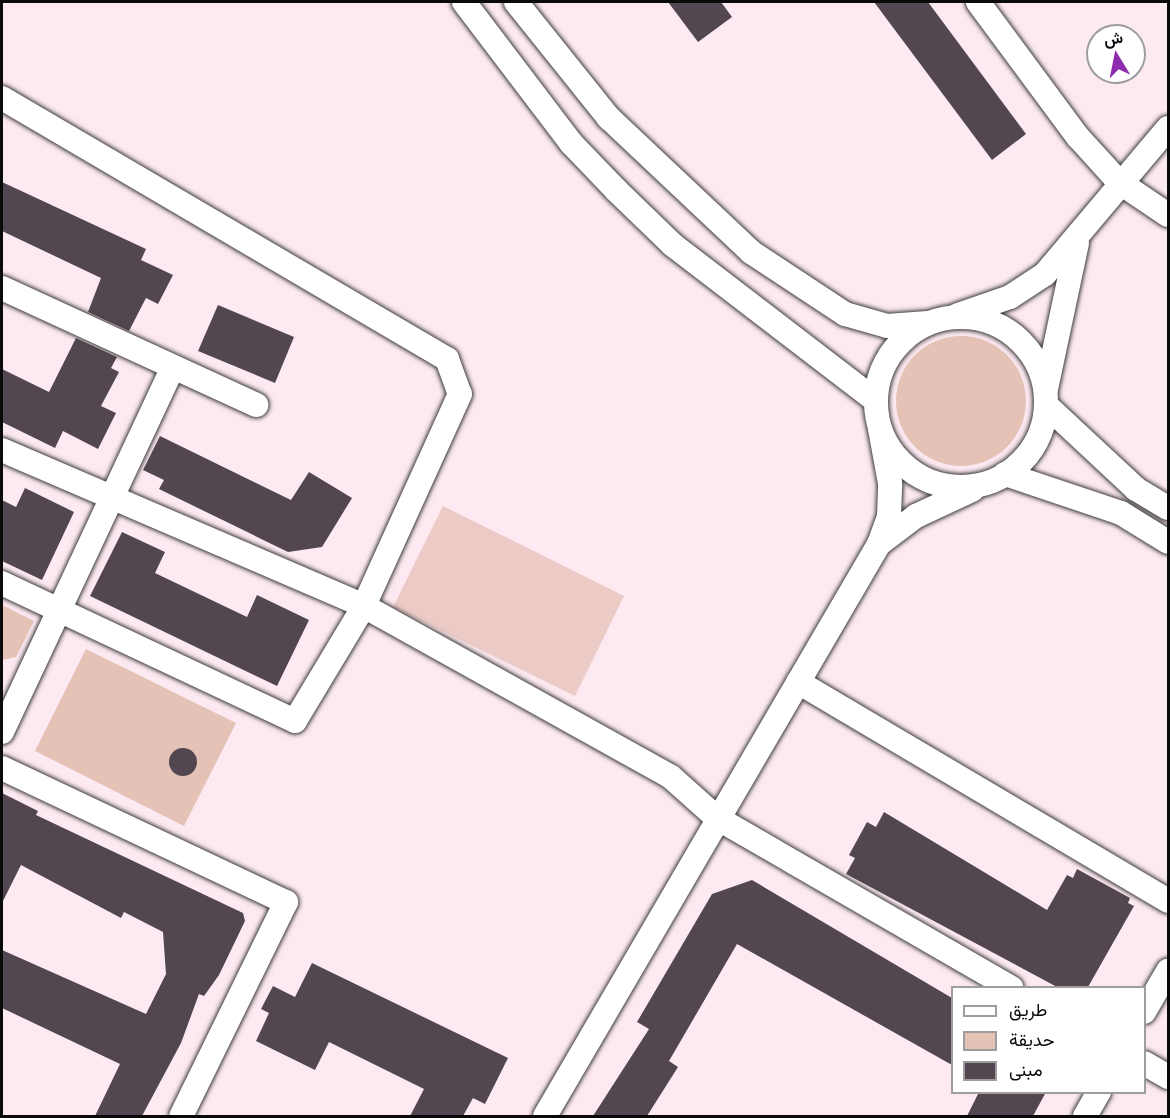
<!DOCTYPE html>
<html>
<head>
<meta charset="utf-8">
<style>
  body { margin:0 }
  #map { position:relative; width:1170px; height:1118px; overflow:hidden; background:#fde9f1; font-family:"Playfair Display",Vazirmatn,serif }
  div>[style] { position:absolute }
  .green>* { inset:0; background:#e4c2b6 }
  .round { border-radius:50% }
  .pitch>* { inset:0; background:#eccbc7 }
  .building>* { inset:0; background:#524750 }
  .roads { filter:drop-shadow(0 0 2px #3d3d3d) drop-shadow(0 0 2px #3d3d3d) }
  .street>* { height:24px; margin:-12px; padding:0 12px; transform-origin:12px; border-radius:12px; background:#fff }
  .street>.ring { margin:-12px; padding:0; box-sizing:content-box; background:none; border:24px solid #fff; border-radius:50% }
  span { translate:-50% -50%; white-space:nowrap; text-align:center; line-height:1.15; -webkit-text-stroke:6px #fff; paint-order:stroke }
  .frame { position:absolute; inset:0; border:3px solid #0a0a0a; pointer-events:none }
  .legend { position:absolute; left:951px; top:986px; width:195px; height:108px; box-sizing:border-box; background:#fff; border:2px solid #9d9d9d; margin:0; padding:8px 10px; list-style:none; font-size:18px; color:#0a0a0a }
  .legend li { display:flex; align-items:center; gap:12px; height:30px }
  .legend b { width:30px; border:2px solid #9d9d9d }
  .north { position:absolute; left:1086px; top:24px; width:60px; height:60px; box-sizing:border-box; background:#fff; border:2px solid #9d9d9d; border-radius:50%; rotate:350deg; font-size:16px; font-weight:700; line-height:24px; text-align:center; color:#0a0a0a }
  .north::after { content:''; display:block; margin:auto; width:21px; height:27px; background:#8c2daf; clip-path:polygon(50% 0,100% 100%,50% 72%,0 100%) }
</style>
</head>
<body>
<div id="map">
  <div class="green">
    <div class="round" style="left:896px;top:336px;width:130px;height:130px"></div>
    <div style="clip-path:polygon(2px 605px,34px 621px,16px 657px,2px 660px)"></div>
    <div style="clip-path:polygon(86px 649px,236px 723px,184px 826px,35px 751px)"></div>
  </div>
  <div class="pitch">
    <div style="clip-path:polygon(443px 506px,624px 596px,575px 696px,393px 607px)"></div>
  </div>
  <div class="building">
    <div style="clip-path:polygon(668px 2px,721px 2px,732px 17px,698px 42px)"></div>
    <div style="clip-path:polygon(874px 2px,928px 2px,1026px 134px,992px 160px)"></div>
    <div style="clip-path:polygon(2px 182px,146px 249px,141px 260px,173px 275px,158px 304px,146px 298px,129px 331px,88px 312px,101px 278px,2px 231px)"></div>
    <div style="clip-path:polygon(218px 305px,294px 337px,275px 383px,198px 351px)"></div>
    <div style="clip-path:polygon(76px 338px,117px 357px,111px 368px,119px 372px,101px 406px,116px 413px,98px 449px,63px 431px,55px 448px,2px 422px,2px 369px,49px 392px)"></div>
    <div style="clip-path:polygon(160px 436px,291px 500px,309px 472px,352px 498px,322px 547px,288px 552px,159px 489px,164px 480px,143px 470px)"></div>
    <div style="clip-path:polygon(25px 488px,74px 512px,42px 580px,2px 561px,2px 500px,16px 507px)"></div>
    <div style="clip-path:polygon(122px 532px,165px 552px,155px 573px,247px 617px,257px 595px,309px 620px,277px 686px,90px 596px)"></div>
    <div class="round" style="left:169px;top:748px;width:28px;height:28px"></div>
    <div style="clip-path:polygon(2px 793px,38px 811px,36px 815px,243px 913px,245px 921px,219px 975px,204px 996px,199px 994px,181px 1043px,142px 1116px,95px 1116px,120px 1064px,2px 1008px,2px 950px,146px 1014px,166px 974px,163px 932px,124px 912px,121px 918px,21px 865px,2px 903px)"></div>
    <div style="clip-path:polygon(884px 812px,1047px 910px,1067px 875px,1073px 878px,1077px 869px,1130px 898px,1128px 903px,1134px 906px,1088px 987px,1057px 987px,846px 874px,855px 858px,849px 855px,867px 822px,876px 827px)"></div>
    <div style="clip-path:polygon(752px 880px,952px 998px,952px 1065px,737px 944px,669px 1061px,678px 1067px,647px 1116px,593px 1116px,649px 1029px,637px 1022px,712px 894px)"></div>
    <div style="clip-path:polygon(312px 963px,508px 1058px,485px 1104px,473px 1098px,463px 1116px,410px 1116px,424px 1089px,329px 1042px,315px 1070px,256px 1041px,269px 1013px,261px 1009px,273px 986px,295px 997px)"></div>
    <div style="clip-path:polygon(979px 1092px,1046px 1092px,1033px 1116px,967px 1116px)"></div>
  </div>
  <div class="roads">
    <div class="street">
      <div style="left:464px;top:2px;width:177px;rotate:52.8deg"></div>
      <div style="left:571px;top:143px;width:65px;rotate:46.2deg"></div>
      <div style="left:616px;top:190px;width:79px;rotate:44deg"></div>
      <div style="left:673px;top:245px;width:255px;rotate:37.5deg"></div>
      <div style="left:516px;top:2px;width:149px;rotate:51.3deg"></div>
      <div style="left:609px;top:118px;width:195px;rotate:43.3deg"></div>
      <div style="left:751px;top:252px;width:113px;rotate:33.4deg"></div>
      <div style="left:845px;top:314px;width:44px;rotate:15.9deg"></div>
      <div style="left:887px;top:326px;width:41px;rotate:-4.2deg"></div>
      <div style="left:978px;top:2px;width:168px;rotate:53.5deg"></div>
      <div style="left:1078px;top:137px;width:61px;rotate:47.7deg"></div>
      <div style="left:1119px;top:182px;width:59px;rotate:34deg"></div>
      <div style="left:2px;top:98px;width:516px;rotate:30.39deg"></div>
      <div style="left:447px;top:359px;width:37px;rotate:70deg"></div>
      <div style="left:460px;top:394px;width:233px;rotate:114.4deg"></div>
      <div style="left:364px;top:606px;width:134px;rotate:121deg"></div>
      <div style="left:295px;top:721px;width:324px;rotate:-154.8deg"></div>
      <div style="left:2px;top:288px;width:280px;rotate:24.7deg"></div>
      <div style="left:958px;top:315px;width:55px;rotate:-19.1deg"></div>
      <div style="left:1010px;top:297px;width:42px;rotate:-33.3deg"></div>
      <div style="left:1045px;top:274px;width:191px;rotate:-49.9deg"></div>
      <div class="ring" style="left:876px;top:317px;width:146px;height:146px"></div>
      <div style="left:1046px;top:389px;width:149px;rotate:-78deg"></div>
      <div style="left:1046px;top:405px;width:123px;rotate:43deg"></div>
      <div style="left:1136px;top:489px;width:37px;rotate:31deg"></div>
      <div style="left:2px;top:450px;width:394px;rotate:23.3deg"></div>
      <div style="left:364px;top:606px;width:351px;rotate:29.1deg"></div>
      <div style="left:671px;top:777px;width:62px;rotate:41.7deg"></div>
      <div style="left:717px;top:818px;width:340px;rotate:30deg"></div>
      <div style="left:1005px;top:474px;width:122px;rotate:18.6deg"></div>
      <div style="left:1121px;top:513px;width:55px;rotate:31.7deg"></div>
      <div style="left:879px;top:544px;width:46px;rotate:-37.1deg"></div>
      <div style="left:916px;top:516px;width:62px;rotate:-24.9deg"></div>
      <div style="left:798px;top:682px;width:430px;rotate:30.6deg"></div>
      <div style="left:2px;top:732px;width:403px;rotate:-64.9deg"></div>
      <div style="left:2px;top:768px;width:314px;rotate:25.3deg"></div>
      <div style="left:286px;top:902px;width:238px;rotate:116.1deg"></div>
      <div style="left:1144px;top:1012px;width:48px;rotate:-59.7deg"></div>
      <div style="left:1144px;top:1063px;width:28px;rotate:30deg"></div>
      <div style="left:545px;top:1116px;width:662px;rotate:-59.72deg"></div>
      <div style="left:879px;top:544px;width:29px;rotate:-70deg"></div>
      <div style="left:889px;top:517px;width:34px;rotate:-88deg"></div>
      <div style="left:890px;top:483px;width:55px;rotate:-100.5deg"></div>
      <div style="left:1085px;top:1116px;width:28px;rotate:-60deg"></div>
    </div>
  </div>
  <div class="frame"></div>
  <ul class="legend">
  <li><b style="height:8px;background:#fff"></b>طريق</li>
  <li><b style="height:16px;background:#e4c2b6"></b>حديقة</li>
  <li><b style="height:16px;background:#524750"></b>مبنى</li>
  </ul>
  <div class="north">ش</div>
</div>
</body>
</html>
